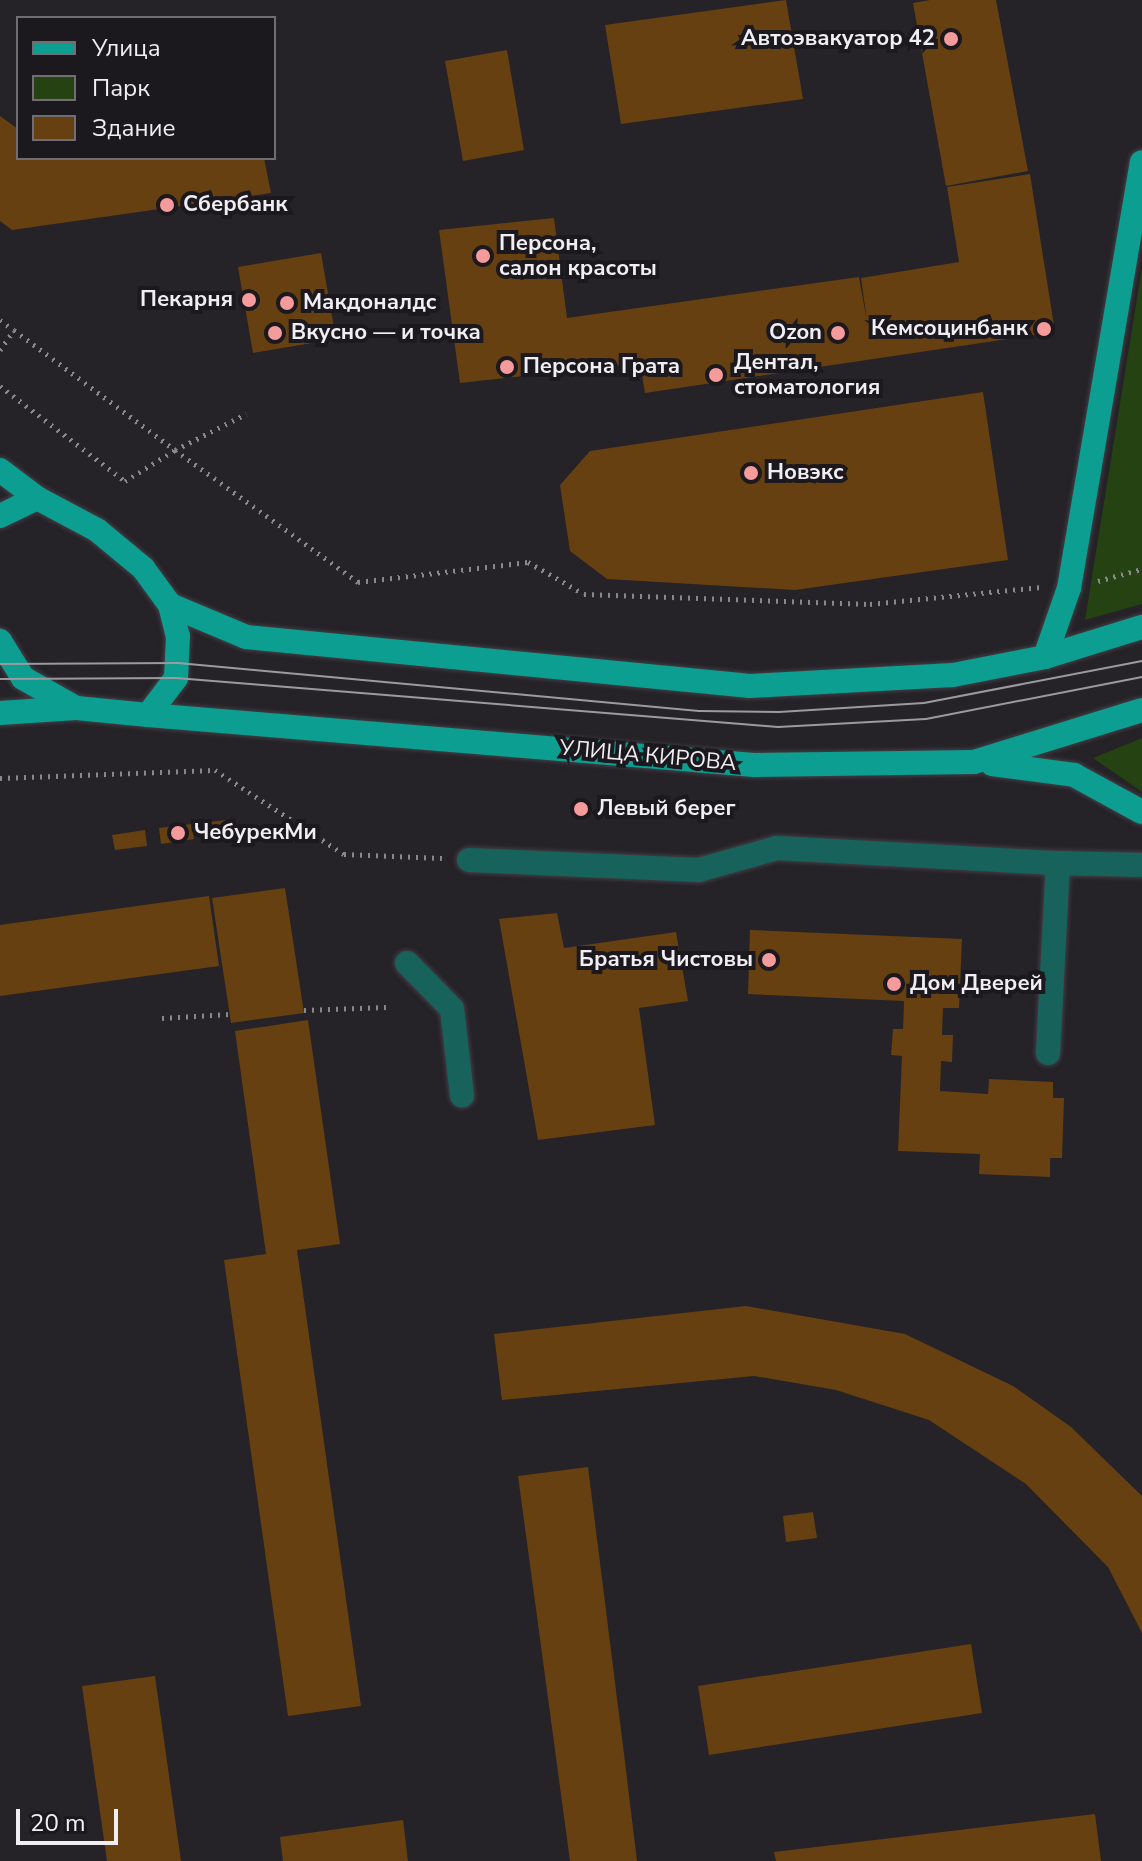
<!DOCTYPE html>
<html>
<head>
<meta charset="utf-8">
<style>
  body { margin:0 }
  #map { position:relative; width:1142px; height:1861px; overflow:hidden; background:#252228; font-family:"Nunito Sans",sans-serif }
  div>[style] { position:absolute }
  .green>* { inset:0; background:#244212 }
  .building>* { inset:0; background:#664011 }
  .path>* { height:5px; margin-top:-2.5px; transform-origin:0; background:repeating-linear-gradient(90deg,#8a888d 0 2px,transparent 0 8px) }
  .roads { filter:drop-shadow(0 0 2px #413f44) drop-shadow(0 0 2px #413f44) }
  .minor>* { height:24px; margin:-12px; padding:0 12px; transform-origin:12px; border-radius:12px; background:#17635c }
  .major>* { height:24px; margin:-12px; padding:0 12px; transform-origin:12px; border-radius:12px; background:#0d9e92 }
  .tram>* { height:2px; margin:-1px; padding:0 1px; transform-origin:1px; border-radius:1px; background:#9d9a9f }
  .dots>* { width:22px; height:22px; translate:-50% -50%; box-sizing:border-box; border:4px solid #1b181e; border-radius:50% }
  span { translate:-50% -50%; white-space:nowrap; text-align:center; line-height:1.15; -webkit-text-stroke:8px #1b181e; paint-order:stroke }
  .poi-label { font-size:22px; color:#f0eef2; font-weight:700 }
  .right { translate:-100% -50%; text-align:right }
  .left { translate:0 -50%; text-align:left }
  .street-label { font-size:22px; color:#f0eef2 }
  .legend { position:absolute; left:16px; top:16px; width:260px; height:144px; box-sizing:border-box; background:#1b181e; border:2px solid #706e73; margin:0; padding:10px 14px; list-style:none; font-size:24px; color:#f0eef2 }
  .legend li { display:flex; align-items:center; gap:16px; height:40px }
  .legend b { width:40px; border:2px solid #706e73 }
  .scale { position:absolute; left:16px; top:1809px; width:102px; height:36px; box-sizing:border-box; border:4px solid #f0eef2; border-top:0; padding-left:10px; font-size:24px; line-height:28px; white-space:nowrap; color:#f0eef2; -webkit-text-stroke:6px #1b181e; paint-order:stroke }
</style>
</head>
<body>
<div id="map">
  <div class="green">
    <div style="clip-path:polygon(1142px 267px,1142px 604px,1085px 620px)"></div>
    <div style="clip-path:polygon(1142px 738px,1142px 792px,1093px 758px)"></div>
  </div>
  <div class="building">
    <div style="clip-path:polygon(786px 0,803px 99px,621px 124px,605px 25px)"></div>
    <div style="clip-path:polygon(930px 0,996px 0,1028px 171px,946px 186px,913px 3px)"></div>
    <div style="clip-path:polygon(507px 50px,524px 150px,463px 161px,445px 61px)"></div>
    <div style="clip-path:polygon(0 116px,18px 129px,18px 158px,264px 158px,271px 193px,12px 230px,0 221px)"></div>
    <div style="clip-path:polygon(1030px 174px,1055px 332px,645px 393px,640px 363px,460px 383px,439px 230px,554px 218px,567px 318px,859px 277px,867px 322px,861px 278px,959px 262px,947px 187px)"></div>
    <div style="clip-path:polygon(321px 253px,336px 339px,253px 353px,238px 267px)"></div>
    <div style="clip-path:polygon(983px 392px,1008px 560px,795px 590px,607px 579px,570px 551px,560px 485px,590px 451px)"></div>
    <div style="clip-path:polygon(234px 819px,236px 834px,203px 839px,202px 823px)"></div>
    <div style="clip-path:polygon(192px 824px,194px 839px,161px 844px,159px 828px)"></div>
    <div style="clip-path:polygon(145px 830px,147px 846px,115px 850px,112px 835px)"></div>
    <div style="clip-path:polygon(285px 888px,304px 1013px,231px 1023px,212px 898px)"></div>
    <div style="clip-path:polygon(209px 896px,219px 966px,0 996px,0 925px)"></div>
    <div style="clip-path:polygon(557px 913px,564px 948px,676px 932px,688px 1001px,639px 1008px,655px 1125px,538px 1140px,499px 919px)"></div>
    <div style="clip-path:polygon(750px 930px,962px 939px,959px 1008px,943px 1008px,942px 1035px,953px 1035px,952px 1062px,941px 1061px,940px 1091px,988px 1094px,989px 1079px,1053px 1082px,1053px 1098px,1064px 1098px,1062px 1158px,1050px 1158px,1050px 1177px,979px 1174px,980px 1154px,898px 1151px,902px 1056px,891px 1055px,893px 1029px,903px 1029px,904px 1001px,748px 994px)"></div>
    <div style="clip-path:polygon(308px 1020px,340px 1244px,297px 1250px,361px 1706px,288px 1716px,224px 1260px,266px 1254px,235px 1031px)"></div>
    <div style="clip-path:polygon(746px 1306px,905px 1334px,1013px 1386px,1071px 1427px,1142px 1496px,1142px 1633px,1108px 1567px,1026px 1484px,929px 1420px,836px 1390px,754px 1376px,502px 1400px,494px 1334px)"></div>
    <div style="clip-path:polygon(588px 1467px,624px 1754px,637px 1861px,570px 1861px,518px 1476px)"></div>
    <div style="clip-path:polygon(813px 1512px,817px 1538px,786px 1542px,783px 1516px)"></div>
    <div style="clip-path:polygon(971px 1644px,982px 1713px,709px 1755px,698px 1686px)"></div>
    <div style="clip-path:polygon(155px 1676px,181px 1861px,107px 1861px,82px 1686px)"></div>
    <div style="clip-path:polygon(1095px 1814px,1101px 1861px,776px 1861px,774px 1852px)"></div>
    <div style="clip-path:polygon(403px 1820px,408px 1861px,283px 1861px,280px 1837px)"></div>
  </div>
  <div class="path">
    <div style="left:0;top:320px;width:17px;rotate:36deg"></div>
    <div style="left:0;top:350px;width:24px;rotate:-55deg"></div>
    <div style="left:14px;top:330px;width:201px;rotate:36.7deg"></div>
    <div style="left:175px;top:450px;width:80px;rotate:-26.9deg"></div>
    <div style="left:0;top:386px;width:157px;rotate:37.2deg"></div>
    <div style="left:125px;top:481px;width:59px;rotate:-31.8deg"></div>
    <div style="left:175px;top:450px;width:226px;rotate:35.8deg"></div>
    <div style="left:358px;top:582px;width:171px;rotate:-6.7deg"></div>
    <div style="left:528px;top:562px;width:64px;rotate:29.7deg"></div>
    <div style="left:584px;top:594px;width:286px;rotate:2deg"></div>
    <div style="left:870px;top:604px;width:172px;rotate:-5.7deg"></div>
    <div style="left:1098px;top:581px;width:46px;rotate:-15.3deg"></div>
    <div style="left:0;top:778px;width:215px;rotate:-2.1deg"></div>
    <div style="left:215px;top:770px;width:154px;rotate:33.1deg"></div>
    <div style="left:344px;top:854px;width:98px;rotate:2.3deg"></div>
    <div style="left:304px;top:1010px;width:82px;rotate:-2.1deg"></div>
    <div style="left:162px;top:1018px;width:68px;rotate:-3.4deg"></div>
  </div>
  <div class="roads">
    <div class="minor">
      <div style="left:469px;top:860px;width:230px;rotate:2.5deg"></div>
      <div style="left:699px;top:870px;width:81px;rotate:-15.8deg"></div>
      <div style="left:777px;top:848px;width:281px;rotate:3.1deg"></div>
      <div style="left:407px;top:963px;width:64px;rotate:45.6deg"></div>
      <div style="left:452px;top:1009px;width:87px;rotate:83.4deg"></div>
      <div style="left:1048px;top:1053px;width:190px;rotate:-87deg"></div>
      <div style="left:1058px;top:863px;width:84px;rotate:1.4deg"></div>
    </div>
    <div class="major">
      <div style="left:0;top:470px;width:46px;rotate:37.1deg"></div>
      <div style="left:0;top:516px;width:41px;rotate:-25.9deg"></div>
      <div style="left:37px;top:498px;width:68px;rotate:28.1deg"></div>
      <div style="left:97px;top:530px;width:60px;rotate:39.6deg"></div>
      <div style="left:143px;top:568px;width:46px;rotate:53.9deg"></div>
      <div style="left:170px;top:605px;width:32px;rotate:76deg"></div>
      <div style="left:178px;top:636px;width:42px;rotate:92.7deg"></div>
      <div style="left:176px;top:678px;width:46px;rotate:127.1deg"></div>
      <div style="left:148px;top:715px;width:72px;rotate:-174.4deg"></div>
      <div style="left:76px;top:708px;width:61px;rotate:-150.5deg"></div>
      <div style="left:23px;top:678px;width:44px;rotate:-121.9deg"></div>
      <div style="left:170px;top:605px;width:82px;rotate:22.8deg"></div>
      <div style="left:246px;top:637px;width:506px;rotate:5.55deg"></div>
      <div style="left:750px;top:686px;width:203px;rotate:-3.1deg"></div>
      <div style="left:953px;top:675px;width:94px;rotate:-11.1deg"></div>
      <div style="left:1045px;top:657px;width:102px;rotate:-17.2deg"></div>
      <div style="left:1045px;top:657px;width:73px;rotate:-70.8deg"></div>
      <div style="left:1069px;top:588px;width:432px;rotate:-80.3deg"></div>
      <div style="left:0;top:713px;width:76px;rotate:-3.8deg"></div>
      <div style="left:148px;top:715px;width:608px;rotate:4.72deg"></div>
      <div style="left:754px;top:765px;width:220px;rotate:-0.8deg"></div>
      <div style="left:974px;top:762px;width:176px;rotate:-17.2deg"></div>
      <div style="left:992px;top:764px;width:83px;rotate:7.6deg"></div>
      <div style="left:1074px;top:775px;width:77px;rotate:28.6deg"></div>
    </div>
  </div>
  <div class="tram">
    <div style="left:0;top:664px;width:178px;rotate:-0.3deg"></div>
    <div style="left:178px;top:663px;width:523px;rotate:5.26deg"></div>
    <div style="left:699px;top:711px;width:80px;rotate:0.7deg"></div>
    <div style="left:779px;top:712px;width:145px;rotate:-3.6deg"></div>
    <div style="left:924px;top:703px;width:222px;rotate:-10.9deg"></div>
    <div style="left:0;top:679px;width:176px;rotate:-0.3deg"></div>
    <div style="left:176px;top:678px;width:604px;rotate:4.65deg"></div>
    <div style="left:778px;top:727px;width:148px;rotate:-3.1deg"></div>
    <div style="left:926px;top:719px;width:220px;rotate:-11deg"></div>
  </div>
  <div class="dots">
    <div style="left:951px;top:39px;background:#f59b9c"></div>
    <div style="left:167px;top:205px;background:#f59b9c"></div>
    <div style="left:483px;top:256px;background:#f59b9c"></div>
    <div style="left:249px;top:300px;background:#f59b9c"></div>
    <div style="left:287px;top:303px;background:#f59b9c"></div>
    <div style="left:1044px;top:329px;background:#f59b9c"></div>
    <div style="left:275px;top:333px;background:#f59b9c"></div>
    <div style="left:838px;top:333px;background:#f59b9c"></div>
    <div style="left:507px;top:367px;background:#f59b9c"></div>
    <div style="left:716px;top:375px;background:#f59b9c"></div>
    <div style="left:751px;top:473px;background:#f59b9c"></div>
    <div style="left:581px;top:809px;background:#f59b9c"></div>
    <div style="left:178px;top:833px;background:#f59b9c"></div>
    <div style="left:769px;top:960px;background:#f59b9c"></div>
    <div style="left:894px;top:984px;background:#f59b9c"></div>
  </div>
  <div class="poi-label">
    <span class="right" style="left:935px;top:39px">Автоэвакуатор 42</span>
    <span class="left" style="left:183px;top:205px">Сбербанк</span>
    <span class="left" style="left:499px;top:256px">Персона,<br>салон красоты</span>
    <span class="right" style="left:233px;top:300px">Пекарня</span>
    <span class="left" style="left:303px;top:303px">Макдоналдс</span>
    <span class="right" style="left:1028px;top:329px">Кемсоцинбанк</span>
    <span class="left" style="left:291px;top:333px">Вкусно — и точка</span>
    <span class="right" style="left:822px;top:333px">Ozon</span>
    <span class="left" style="left:734px;top:375px">Дентал,<br>стоматология</span>
    <span class="left" style="left:523px;top:367px">Персона Грата</span>
    <span class="left" style="left:767px;top:473px">Новэкс</span>
    <span class="left" style="left:597px;top:809px">Левый берег</span>
    <span class="left" style="left:194px;top:833px">ЧебурекМи</span>
    <span class="right" style="left:753px;top:960px">Братья Чистовы</span>
    <span class="left" style="left:910px;top:984px">Дом Дверей</span>
  </div>
  <div class="street-label">
    <span style="left:648px;top:756px;rotate:5deg">УЛИЦА КИРОВА</span>
  </div>
  <ul class="legend">
  <li><b style="height:10px;background:#0d9e92"></b>Улица</li>
  <li><b style="height:22px;background:#244212"></b>Парк</li>
  <li><b style="height:22px;background:#664011"></b>Здание</li>
  </ul>
  <div class="scale">20 m</div>
</div>
</body>
</html>
